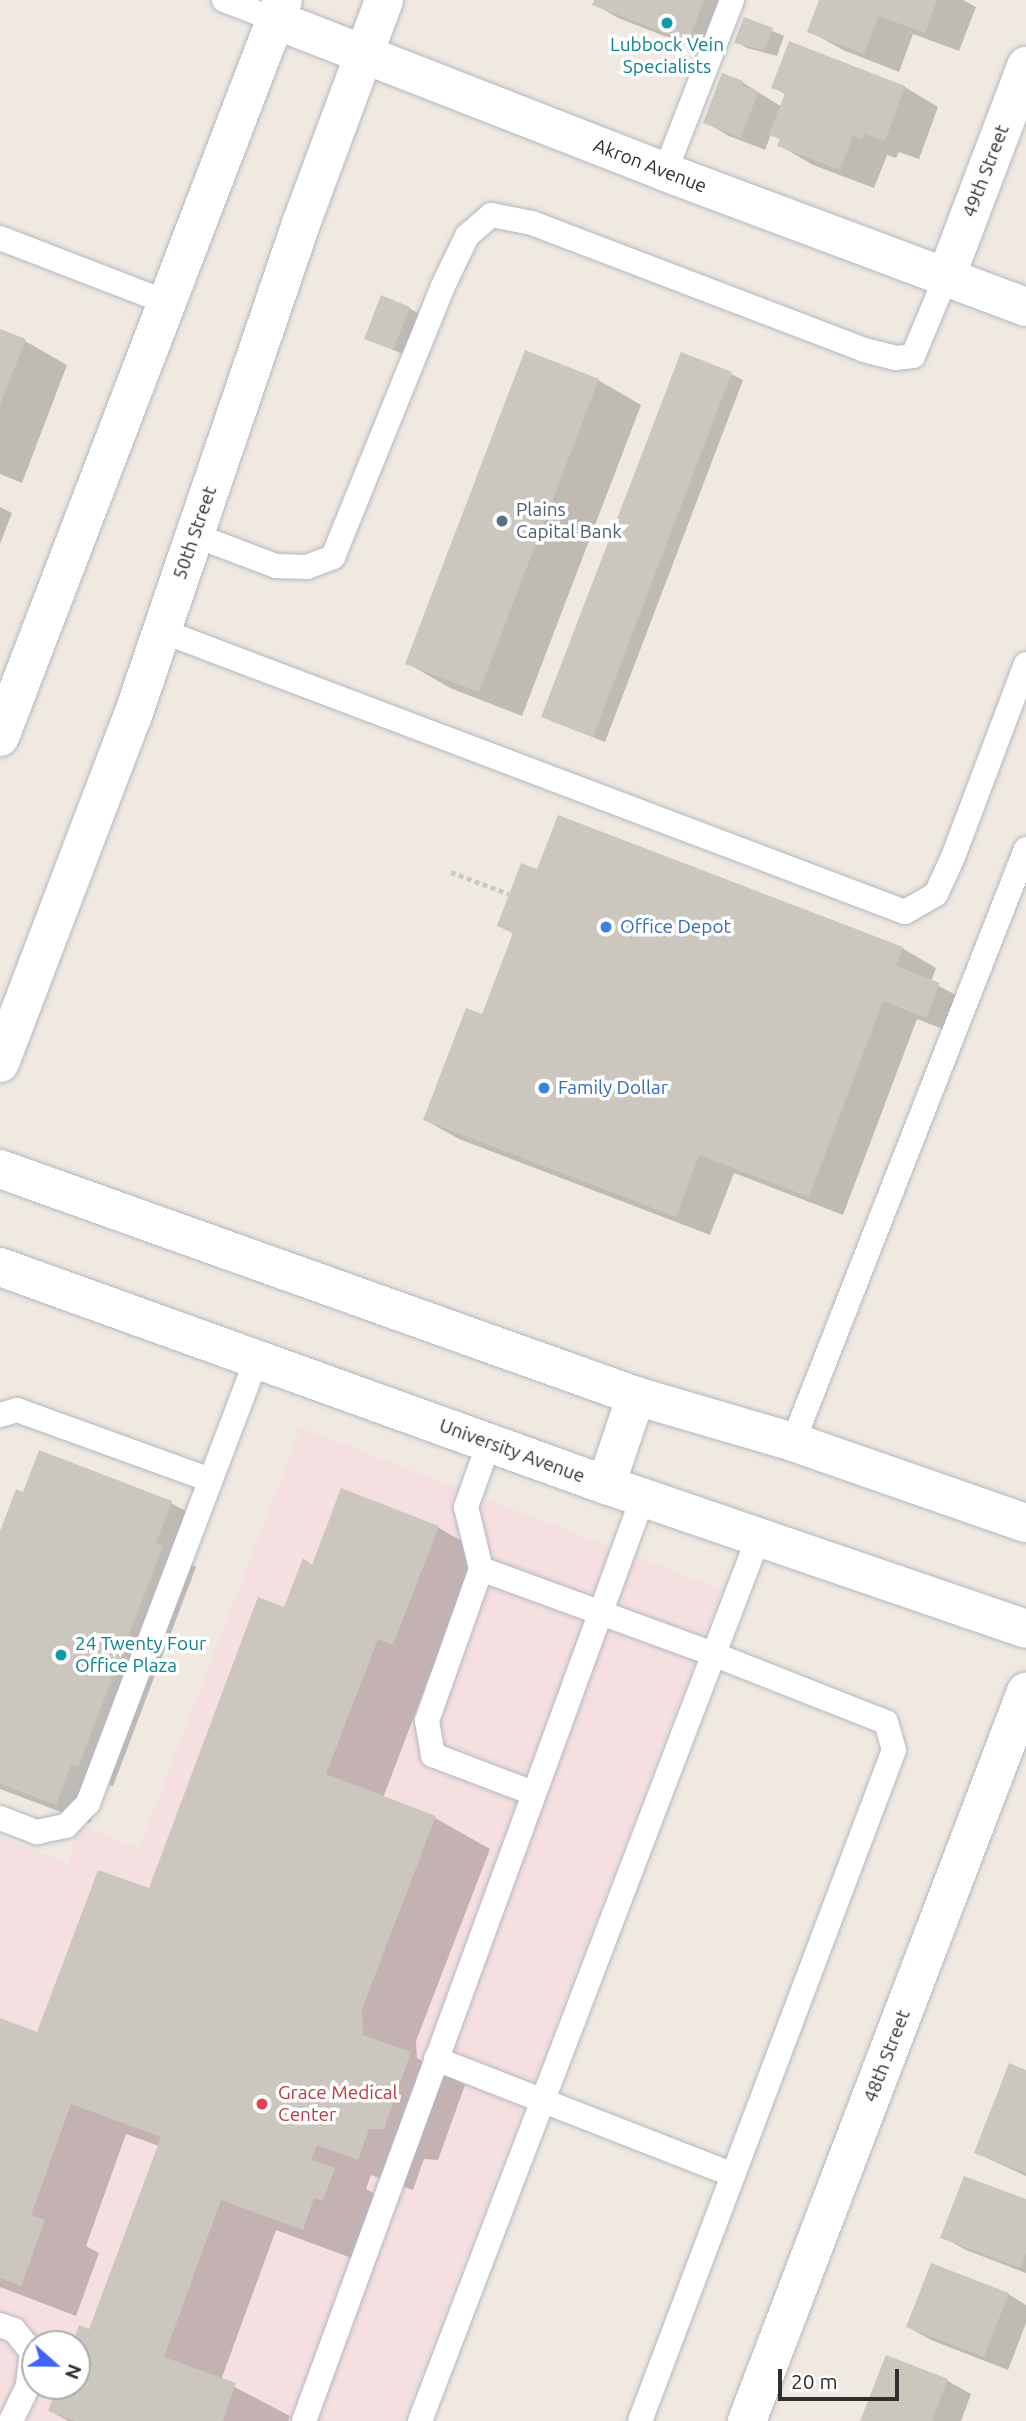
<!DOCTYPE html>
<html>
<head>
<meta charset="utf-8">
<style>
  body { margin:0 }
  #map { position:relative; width:1026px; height:2421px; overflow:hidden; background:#efe9e1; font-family:Ubuntu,sans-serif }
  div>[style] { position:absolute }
  .medical>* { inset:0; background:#f5dfe0 }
  .shadow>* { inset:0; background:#0003 }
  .building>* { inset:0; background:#cbc7bf }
  .path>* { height:4.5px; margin-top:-2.25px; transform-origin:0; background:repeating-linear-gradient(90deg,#c9c9c9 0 5px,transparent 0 8.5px) }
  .roads { filter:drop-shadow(0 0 2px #b4b7c1) drop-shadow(0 0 2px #b4b7c1) }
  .service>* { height:24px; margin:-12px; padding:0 12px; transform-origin:12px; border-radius:12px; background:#fff }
  .minor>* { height:38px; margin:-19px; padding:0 19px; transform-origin:19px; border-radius:19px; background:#fff }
  .secondary>* { height:38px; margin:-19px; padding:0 19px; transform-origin:19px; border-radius:19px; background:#fff }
  .dots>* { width:19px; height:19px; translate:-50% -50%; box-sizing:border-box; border:4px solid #fff; border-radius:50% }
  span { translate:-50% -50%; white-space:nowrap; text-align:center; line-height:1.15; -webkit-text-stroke:7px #fff; paint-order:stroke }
  .culture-label { font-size:19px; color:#0d838f }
  .left { translate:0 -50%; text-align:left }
  .street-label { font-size:19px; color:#2e2e2e }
  .service-label { font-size:19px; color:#4e5e75 }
  .shop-label { font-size:19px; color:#366cbe }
  .health-label { font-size:19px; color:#be3a42 }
  .north { position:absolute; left:21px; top:2330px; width:70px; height:70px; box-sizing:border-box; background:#fff; border:2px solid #ababab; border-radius:50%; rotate:111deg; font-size:19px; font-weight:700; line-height:28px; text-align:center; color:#2e2e2e }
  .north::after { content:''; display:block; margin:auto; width:24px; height:32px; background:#4264fb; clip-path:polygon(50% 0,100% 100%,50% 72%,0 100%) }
  .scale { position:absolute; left:778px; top:2369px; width:121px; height:32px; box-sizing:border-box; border:4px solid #2e2e2e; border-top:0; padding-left:9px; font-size:21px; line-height:24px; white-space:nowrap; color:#2e2e2e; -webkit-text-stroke:5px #fff; paint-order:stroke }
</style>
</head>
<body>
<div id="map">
  <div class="medical">
    <div style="clip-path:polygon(evenodd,301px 1428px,722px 1590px,403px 2421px,0 2421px,0 1837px,69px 1864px,77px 1823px,139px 1849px,301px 1428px,35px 2344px,77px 2344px,77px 2386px,35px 2386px,35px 2344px)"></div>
  </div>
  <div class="shadow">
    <div style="clip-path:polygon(596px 0,732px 0,711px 54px,618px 18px,594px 4px)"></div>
    <div style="clip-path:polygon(821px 0,963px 0,976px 7px,959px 51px,913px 34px,899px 72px,843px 50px,809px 31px)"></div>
    <div style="clip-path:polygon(745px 19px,784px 36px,777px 56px,747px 48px,736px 42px)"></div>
    <div style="clip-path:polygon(790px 43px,905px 87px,938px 107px,919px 159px,899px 152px,896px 158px,887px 155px,874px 188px,813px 165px,779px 145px,781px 140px,771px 134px,765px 150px,729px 136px,705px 122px,742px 82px,782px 107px,786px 95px,774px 87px)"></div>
    <div style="clip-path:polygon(409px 308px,421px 315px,405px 355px,366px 338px)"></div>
    <div style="clip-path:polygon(0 331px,25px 341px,67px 365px,22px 483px,0 474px)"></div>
    <div style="clip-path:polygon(731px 374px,743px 380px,605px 742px,554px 722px,543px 716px)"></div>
    <div style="clip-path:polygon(598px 380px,641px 405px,522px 716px,450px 688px,407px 663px)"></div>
    <div style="clip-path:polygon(0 507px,12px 513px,0 544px)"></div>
    <div style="clip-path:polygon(538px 872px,902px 948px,936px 968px,931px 982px,973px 1004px,961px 1036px,917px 1019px,843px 1215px,734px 1173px,710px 1235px,459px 1139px,425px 1120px,483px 1016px,514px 934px,499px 926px)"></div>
    <div style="clip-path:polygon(342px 1491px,439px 1528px,493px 1559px,448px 1675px,432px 1669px,383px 1798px,435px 1818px,490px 1849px,416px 2041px,417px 2058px,465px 2085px,438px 2160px,424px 2159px,413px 2190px,371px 2175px,366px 2189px,388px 2201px,357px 2260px,276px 2230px,221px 2380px,290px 2416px,288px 2421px,68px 2421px,50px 2411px,59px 2386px,77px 2386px,77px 2344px,74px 2344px,90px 2332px,159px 2146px,126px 2134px,86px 2246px,99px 2253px,76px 2316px,0 2287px,0 2020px,38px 2034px,150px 1891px,285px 1609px,313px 1566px)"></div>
    <div style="clip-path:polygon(24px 1494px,171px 1503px,205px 1522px,189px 1563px,196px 1567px,113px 1786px,106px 1783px,90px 1823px,0 1789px,0 1536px)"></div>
    <div style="clip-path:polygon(1026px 2072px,1026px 2176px,976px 2153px)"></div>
    <div style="clip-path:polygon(1026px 2201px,1026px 2273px,966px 2250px,942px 2237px)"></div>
    <div style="clip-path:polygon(1008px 2294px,1026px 2305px,1026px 2323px,1008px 2370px,931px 2340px,908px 2327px)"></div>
    <div style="clip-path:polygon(887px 2357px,948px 2381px,971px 2394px,961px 2421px,862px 2421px)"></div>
  </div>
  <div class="building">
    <div style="clip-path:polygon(594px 0,704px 0,688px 42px,592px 5px)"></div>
    <div style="clip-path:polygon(819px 0,937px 0,925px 33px,879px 16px,864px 54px,807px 32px)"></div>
    <div style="clip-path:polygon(744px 17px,773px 28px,765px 50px,734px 43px)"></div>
    <div style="clip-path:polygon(789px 41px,905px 86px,885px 141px,865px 134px,862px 140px,853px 136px,840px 170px,777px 146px,780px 139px,769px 135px,785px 93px,771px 88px)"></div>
    <div style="clip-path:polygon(722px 73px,743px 81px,741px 85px,758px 92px,741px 138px,703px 123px)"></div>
    <div style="clip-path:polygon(381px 295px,410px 307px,393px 350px,364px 339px)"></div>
    <div style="clip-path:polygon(0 329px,26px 339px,0 405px)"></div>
    <div style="clip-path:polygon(525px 350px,599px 379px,479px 692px,405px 664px)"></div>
    <div style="clip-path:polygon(681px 352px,732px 372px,593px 737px,541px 717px)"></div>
    <div style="clip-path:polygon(558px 815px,903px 947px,896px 966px,940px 983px,926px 1018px,883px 1001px,809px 1197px,699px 1155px,676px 1217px,423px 1120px,466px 1008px,482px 1014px,513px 933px,497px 926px,521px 863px,537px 869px)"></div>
    <div style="clip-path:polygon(39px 1450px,172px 1501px,156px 1543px,163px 1546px,78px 1767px,71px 1765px,56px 1805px,0 1784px,0 1531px,16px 1489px,23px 1492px)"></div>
    <div style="clip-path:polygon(341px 1488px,439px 1526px,393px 1645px,378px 1639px,326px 1774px,436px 1816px,362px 2009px,363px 2035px,411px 2052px,384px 2129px,369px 2129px,358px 2160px,317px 2145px,311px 2160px,335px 2168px,323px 2201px,314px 2198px,303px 2230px,221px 2200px,164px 2357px,236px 2383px,223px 2421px,74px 2421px,48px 2411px,57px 2386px,77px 2386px,77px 2344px,72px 2344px,79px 2325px,89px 2329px,161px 2137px,71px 2104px,31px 2215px,45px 2220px,21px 2286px,0 2278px,0 2018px,37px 2032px,98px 1870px,149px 1888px,258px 1597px,284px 1607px,303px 1558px,312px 1565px)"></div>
    <div style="clip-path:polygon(1009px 2063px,1026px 2070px,1026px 2173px,974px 2153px)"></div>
    <div style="clip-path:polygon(964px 2176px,1026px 2199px,1026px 2254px,1021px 2268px,940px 2238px)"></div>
    <div style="clip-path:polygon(931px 2263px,1009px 2293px,984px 2357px,906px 2327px)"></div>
    <div style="clip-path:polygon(886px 2355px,948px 2379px,932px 2421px,860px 2421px)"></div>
  </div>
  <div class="path">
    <div style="left:451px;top:872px;width:62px;rotate:20.8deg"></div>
  </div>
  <div class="roads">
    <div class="service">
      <div style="left:224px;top:0;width:56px;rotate:21deg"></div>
      <div style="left:665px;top:172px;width:185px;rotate:-68.7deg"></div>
      <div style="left:0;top:238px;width:178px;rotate:21.1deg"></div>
      <div style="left:194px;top:535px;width:88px;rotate:20.7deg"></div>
      <div style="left:276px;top:566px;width:31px;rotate:2deg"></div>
      <div style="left:307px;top:567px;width:28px;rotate:-21deg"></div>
      <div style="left:333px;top:557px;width:290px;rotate:-67.9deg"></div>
      <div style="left:442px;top:288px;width:58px;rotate:-64.3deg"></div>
      <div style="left:467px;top:236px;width:32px;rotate:-41deg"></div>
      <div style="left:491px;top:215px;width:42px;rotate:11deg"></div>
      <div style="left:532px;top:223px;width:355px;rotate:20.9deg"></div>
      <div style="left:864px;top:350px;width:32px;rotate:14deg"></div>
      <div style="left:895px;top:358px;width:18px;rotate:-6deg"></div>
      <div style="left:913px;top:356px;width:86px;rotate:-67.3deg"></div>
      <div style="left:162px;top:631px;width:794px;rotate:20.72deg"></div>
      <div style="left:905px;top:912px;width:36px;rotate:-30deg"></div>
      <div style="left:936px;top:894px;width:41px;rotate:-65.3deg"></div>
      <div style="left:953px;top:857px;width:206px;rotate:-69.3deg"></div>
      <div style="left:0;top:1415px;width:18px;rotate:-16deg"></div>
      <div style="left:17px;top:1410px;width:205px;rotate:19.9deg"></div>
      <div style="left:793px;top:1442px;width:637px;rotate:-68.55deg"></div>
      <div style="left:489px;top:1443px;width:68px;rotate:109.8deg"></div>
      <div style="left:466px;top:1507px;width:64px;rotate:76.4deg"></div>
      <div style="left:481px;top:1569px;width:161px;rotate:109.6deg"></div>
      <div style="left:427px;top:1721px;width:35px;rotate:80deg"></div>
      <div style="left:433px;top:1755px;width:107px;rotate:20.8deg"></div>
      <div style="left:481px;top:1569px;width:247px;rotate:20.1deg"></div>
      <div style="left:713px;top:1654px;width:186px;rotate:21.5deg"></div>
      <div style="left:886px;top:1722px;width:29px;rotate:74deg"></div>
      <div style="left:894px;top:1750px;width:717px;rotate:110.73deg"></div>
      <div style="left:0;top:1818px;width:40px;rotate:21deg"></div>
      <div style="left:37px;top:1832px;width:30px;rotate:-12deg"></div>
      <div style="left:66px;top:1826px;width:32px;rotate:-46deg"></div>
      <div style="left:88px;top:1803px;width:474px;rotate:-69.2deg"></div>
      <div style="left:436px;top:2059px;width:319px;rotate:21.3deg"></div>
      <div style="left:0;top:2325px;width:15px;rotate:20deg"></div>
      <div style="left:14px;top:2330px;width:28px;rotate:51deg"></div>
      <div style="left:32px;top:2352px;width:34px;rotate:97deg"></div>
      <div style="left:28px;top:2386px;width:39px;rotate:116deg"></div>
      <div style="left:304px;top:2421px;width:984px;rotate:-69.85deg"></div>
      <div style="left:420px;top:2421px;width:948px;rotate:-69.04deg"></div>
    </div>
    <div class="minor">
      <div style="left:276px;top:20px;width:418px;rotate:21.3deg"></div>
      <div style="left:665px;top:172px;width:385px;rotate:20.5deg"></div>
      <div style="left:946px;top:277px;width:226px;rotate:-69.2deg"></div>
      <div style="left:747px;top:2421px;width:781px;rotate:-69.06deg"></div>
    </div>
    <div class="secondary">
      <div style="left:0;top:737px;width:789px;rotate:-68.99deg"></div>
      <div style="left:0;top:1063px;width:369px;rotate:-69.1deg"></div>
      <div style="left:132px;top:718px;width:525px;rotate:-71.12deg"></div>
      <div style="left:302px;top:221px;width:236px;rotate:-69.6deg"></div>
      <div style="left:0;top:1169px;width:675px;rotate:19.64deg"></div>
      <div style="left:636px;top:1396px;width:164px;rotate:16.3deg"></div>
      <div style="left:793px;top:1442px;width:247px;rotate:19.2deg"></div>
      <div style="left:0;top:1267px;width:644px;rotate:19.79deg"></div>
      <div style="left:606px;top:1485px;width:444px;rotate:18.9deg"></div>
      <div style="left:606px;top:1485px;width:94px;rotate:-71.4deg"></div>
    </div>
  </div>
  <div class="dots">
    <div style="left:667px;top:23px;background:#0f9aa8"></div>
    <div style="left:502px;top:521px;background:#5c6f8a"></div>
    <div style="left:606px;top:927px;background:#3f7fe0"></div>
    <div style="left:544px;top:1088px;background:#3f7fe0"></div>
    <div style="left:61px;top:1655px;background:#0f9aa8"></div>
    <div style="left:262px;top:2104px;background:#e0444e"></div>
  </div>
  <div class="culture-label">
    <span style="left:667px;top:56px">Lubbock Vein<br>Specialists</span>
    <span class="left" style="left:75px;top:1655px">24 Twenty Four<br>Office Plaza</span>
  </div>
  <div class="street-label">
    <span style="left:650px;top:166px;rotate:21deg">Akron Avenue</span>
    <span style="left:986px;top:171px;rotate:-69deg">49th Street</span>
    <span style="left:195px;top:533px;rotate:-71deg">50th Street</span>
    <span style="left:512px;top:1451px;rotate:20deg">University Avenue</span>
    <span style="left:887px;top:2056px;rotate:-69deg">48th Street</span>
  </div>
  <div class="service-label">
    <span class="left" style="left:516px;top:521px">Plains<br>Capital Bank</span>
  </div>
  <div class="shop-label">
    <span class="left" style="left:620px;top:927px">Office Depot</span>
    <span class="left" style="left:558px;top:1088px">Family Dollar</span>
  </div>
  <div class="health-label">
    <span class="left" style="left:278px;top:2104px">Grace Medical<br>Center</span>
  </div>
  <div class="north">N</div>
  <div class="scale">20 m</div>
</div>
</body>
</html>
